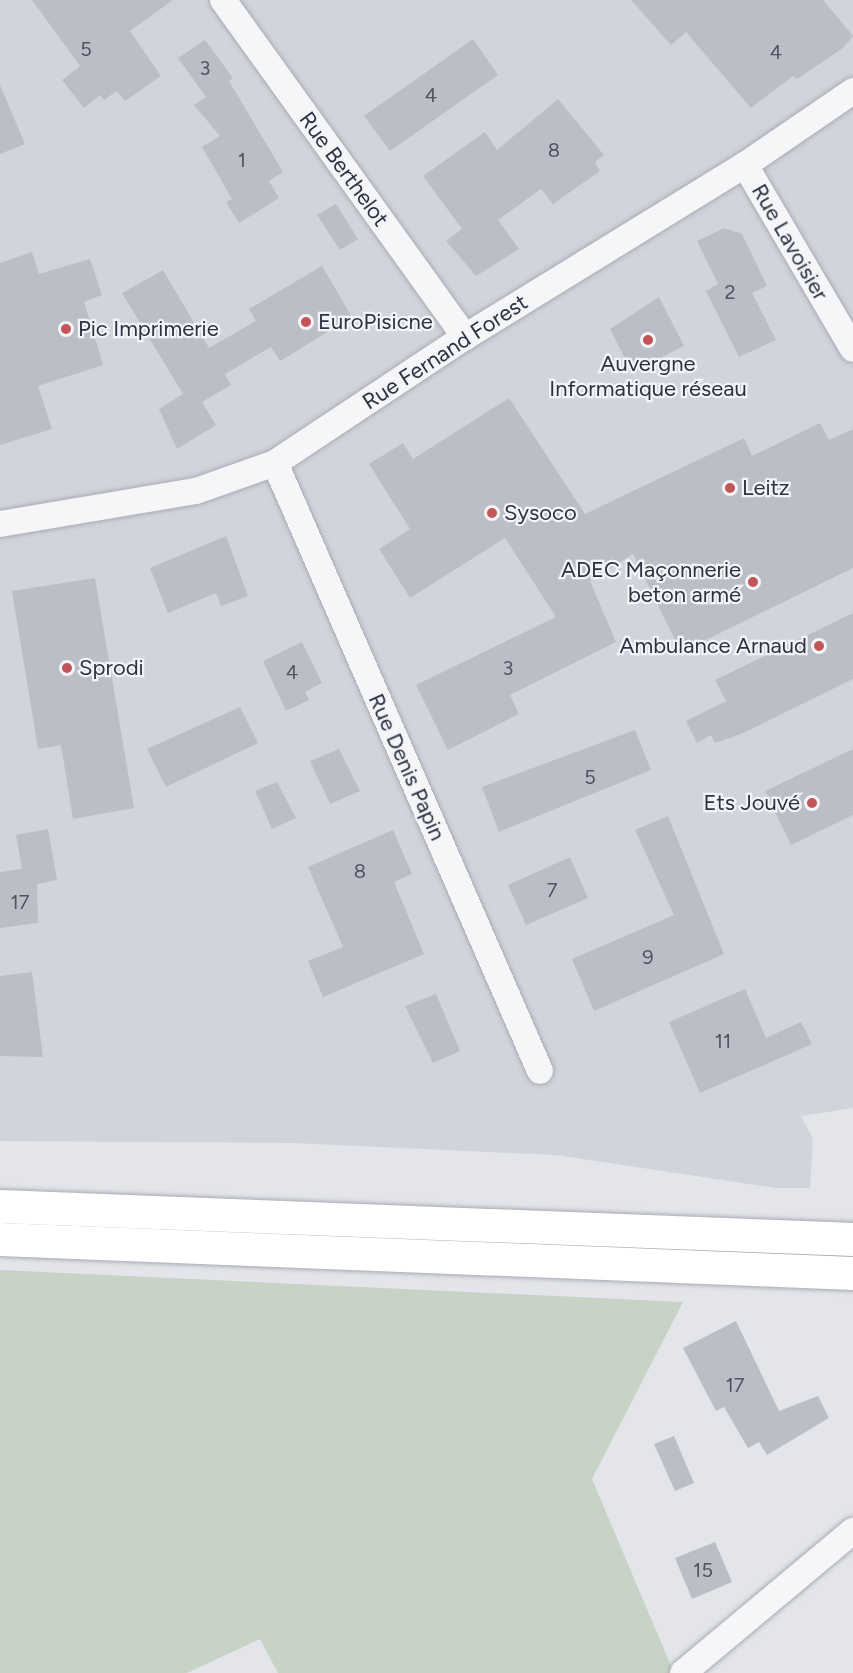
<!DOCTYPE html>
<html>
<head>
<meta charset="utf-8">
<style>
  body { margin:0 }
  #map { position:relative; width:853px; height:1673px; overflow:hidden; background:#e3e5ea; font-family:Figtree,sans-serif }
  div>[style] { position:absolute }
  .built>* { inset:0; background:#d2d4dc }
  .green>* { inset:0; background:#c7d3c5 }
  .building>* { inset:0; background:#bbbec6 }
  .roads { filter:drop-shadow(0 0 2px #a9abb4) drop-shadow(0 0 2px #a9abb4) }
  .street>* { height:26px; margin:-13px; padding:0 13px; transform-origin:13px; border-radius:13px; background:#f6f6f9 }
  .highway>* { height:33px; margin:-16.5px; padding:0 16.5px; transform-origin:16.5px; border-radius:16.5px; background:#fff }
  .dots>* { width:16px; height:16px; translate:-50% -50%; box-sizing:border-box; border:3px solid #f3f4f8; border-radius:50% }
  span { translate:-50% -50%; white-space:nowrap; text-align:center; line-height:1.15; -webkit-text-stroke:4.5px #f3f4f8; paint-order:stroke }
  .number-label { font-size:20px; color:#505462 }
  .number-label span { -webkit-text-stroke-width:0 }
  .street-label { font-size:22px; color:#2d3141 }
  .poi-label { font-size:22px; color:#2d3141 }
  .left { translate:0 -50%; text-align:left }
  .right { translate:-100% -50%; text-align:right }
</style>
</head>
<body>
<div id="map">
  <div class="built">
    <div style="clip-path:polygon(0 0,853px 0,853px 1108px,801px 1116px,813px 1139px,810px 1188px,776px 1188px,556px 1155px,293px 1143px,0 1141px)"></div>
  </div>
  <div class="green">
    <div style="clip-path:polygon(0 1270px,683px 1302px,592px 1479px,674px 1673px,278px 1673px,260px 1639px,187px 1673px,0 1673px)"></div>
  </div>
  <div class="building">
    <div style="clip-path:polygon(32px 0,173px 0,130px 31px,161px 76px,125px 101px,117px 91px,104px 100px,100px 95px,84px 108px,62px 80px,80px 66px)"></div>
    <div style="clip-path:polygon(631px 0,823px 0,853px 36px,843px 48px,797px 79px,793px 76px,751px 108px,686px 32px,671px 45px)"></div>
    <div style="clip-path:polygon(473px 39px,498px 75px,390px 151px,364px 116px)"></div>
    <div style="clip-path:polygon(205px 40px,233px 78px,229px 81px,283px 172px,269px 181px,279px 198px,239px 223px,226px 202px,232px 199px,202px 147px,220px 136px,194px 105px,206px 97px,178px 58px)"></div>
    <div style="clip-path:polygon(0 85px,25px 144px,0 154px)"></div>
    <div style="clip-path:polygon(558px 99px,604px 155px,595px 162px,600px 171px,553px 204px,541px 189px,498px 220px,519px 249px,476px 276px,446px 241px,462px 229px,423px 176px,485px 132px,497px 150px)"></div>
    <div style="clip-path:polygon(336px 204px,358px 239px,340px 250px,317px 215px)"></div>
    <div style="clip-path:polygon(724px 228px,742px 234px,767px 286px,752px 293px,776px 340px,739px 357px,706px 291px,718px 284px,697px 241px)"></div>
    <div style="clip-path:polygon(32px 252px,39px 274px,90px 259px,102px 295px,84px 302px,103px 365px,38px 386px,52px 429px,0 445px,0 263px)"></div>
    <div style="clip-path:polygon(322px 266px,352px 317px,280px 361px,271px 347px,225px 374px,231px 385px,202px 402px,216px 425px,177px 449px,159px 409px,183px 394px,122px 293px,163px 270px,209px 348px,256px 321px,249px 309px)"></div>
    <div style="clip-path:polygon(659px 297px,684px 346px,632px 372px,610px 329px)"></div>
    <div style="clip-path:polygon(509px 398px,585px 514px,744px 438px,752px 456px,820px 423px,829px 440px,853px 429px,853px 568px,681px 652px,633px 554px,590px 581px,616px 642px,510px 695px,519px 714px,448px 750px,416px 685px,556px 617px,505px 538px,410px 598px,379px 549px,410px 529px,369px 464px,403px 443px,413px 459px)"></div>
    <div style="clip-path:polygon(226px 536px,248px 596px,221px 606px,216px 593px,168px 613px,150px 568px)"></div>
    <div style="clip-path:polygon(95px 578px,134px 808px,73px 819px,61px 745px,38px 749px,12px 591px)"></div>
    <div style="clip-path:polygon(853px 613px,853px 679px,741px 734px,715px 743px,711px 735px,697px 743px,686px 721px,726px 701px,715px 680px)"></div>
    <div style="clip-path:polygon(302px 642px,322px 683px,305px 692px,309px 700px,286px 711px,263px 661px)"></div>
    <div style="clip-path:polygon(240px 707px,258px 743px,166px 787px,147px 749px)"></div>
    <div style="clip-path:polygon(635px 730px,651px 770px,499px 832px,482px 787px)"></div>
    <div style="clip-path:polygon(339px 749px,360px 791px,330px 804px,310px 761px)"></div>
    <div style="clip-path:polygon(853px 749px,853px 815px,791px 845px,765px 791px)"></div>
    <div style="clip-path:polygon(277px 782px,296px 818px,272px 829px,255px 791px)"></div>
    <div style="clip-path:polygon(668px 816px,724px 954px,594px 1011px,572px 959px,674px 915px,635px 830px)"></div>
    <div style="clip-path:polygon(48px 829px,57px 880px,37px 884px,38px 923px,0 928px,0 872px,22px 869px,16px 835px)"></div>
    <div style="clip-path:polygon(393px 830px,412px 874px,394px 882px,424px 954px,323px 997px,308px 961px,343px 947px,308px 867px)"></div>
    <div style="clip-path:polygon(570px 857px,588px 898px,526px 925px,508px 885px)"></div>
    <div style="clip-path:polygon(32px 972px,43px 1057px,0 1056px,0 976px)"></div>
    <div style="clip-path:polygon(745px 989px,766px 1038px,801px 1022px,812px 1044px,700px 1093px,669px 1022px)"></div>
    <div style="clip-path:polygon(436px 994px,460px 1051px,433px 1063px,405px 1006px)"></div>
    <div style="clip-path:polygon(736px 1321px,779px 1411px,818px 1396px,829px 1418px,767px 1455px,759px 1442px,748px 1448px,724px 1407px,716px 1411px,683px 1348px)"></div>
    <div style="clip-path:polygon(674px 1436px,694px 1483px,675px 1491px,654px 1444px)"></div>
    <div style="clip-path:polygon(715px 1542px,732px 1582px,692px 1599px,675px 1558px)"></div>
  </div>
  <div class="roads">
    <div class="street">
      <div style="left:223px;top:0;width:415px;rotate:54.3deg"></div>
      <div style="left:745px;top:165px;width:213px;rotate:59.6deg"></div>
      <div style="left:275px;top:463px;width:663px;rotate:66.45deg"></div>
      <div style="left:0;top:524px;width:199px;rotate:-9.6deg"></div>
      <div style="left:196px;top:491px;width:84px;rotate:-19.5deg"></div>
      <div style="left:275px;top:463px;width:228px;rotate:-33.6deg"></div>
      <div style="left:465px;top:337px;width:329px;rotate:-31.6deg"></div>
      <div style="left:745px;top:165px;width:131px;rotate:-34.4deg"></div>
      <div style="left:683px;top:1673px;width:222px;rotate:-39.9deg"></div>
    </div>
    <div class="highway">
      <div style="left:0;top:1206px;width:854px;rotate:2.22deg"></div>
      <div style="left:0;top:1239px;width:854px;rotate:2.28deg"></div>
    </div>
  </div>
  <div class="dots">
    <div style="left:306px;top:322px;background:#c25557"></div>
    <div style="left:66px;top:329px;background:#c25557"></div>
    <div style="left:648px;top:340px;background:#c25557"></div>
    <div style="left:730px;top:488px;background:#c25557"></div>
    <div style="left:492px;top:513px;background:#c25557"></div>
    <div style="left:753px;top:582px;background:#c25557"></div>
    <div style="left:819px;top:646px;background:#c25557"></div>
    <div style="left:67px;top:668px;background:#c25557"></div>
    <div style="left:812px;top:803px;background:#c25557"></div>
  </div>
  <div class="number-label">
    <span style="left:86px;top:49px">5</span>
    <span style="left:776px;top:52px">4</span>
    <span style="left:205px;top:68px">3</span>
    <span style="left:431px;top:95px">4</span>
    <span style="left:554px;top:150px">8</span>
    <span style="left:242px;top:160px">1</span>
    <span style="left:730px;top:292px">2</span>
    <span style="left:508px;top:668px">3</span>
    <span style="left:292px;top:672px">4</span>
    <span style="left:590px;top:777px">5</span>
    <span style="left:360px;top:871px">8</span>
    <span style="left:552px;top:890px">7</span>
    <span style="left:20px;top:902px">17</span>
    <span style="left:648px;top:957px">9</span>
    <span style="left:723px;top:1041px">11</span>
    <span style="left:735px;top:1385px">17</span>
    <span style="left:703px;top:1570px">15</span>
  </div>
  <div class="street-label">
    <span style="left:344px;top:169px;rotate:54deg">Rue Berthelot</span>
    <span style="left:790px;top:242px;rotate:60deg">Rue Lavoisier</span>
    <span style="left:445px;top:352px;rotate:-33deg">Rue Fernand Forest</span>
    <span style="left:407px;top:767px;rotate:66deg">Rue Denis Papin</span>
  </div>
  <div class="poi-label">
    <span class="left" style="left:318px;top:322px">EuroPisicne</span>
    <span class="left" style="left:78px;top:329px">Pic Imprimerie</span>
    <span style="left:648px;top:376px">Auvergne<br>Informatique réseau</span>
    <span class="left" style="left:742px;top:488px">Leitz</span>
    <span class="left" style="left:504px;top:513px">Sysoco</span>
    <span class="right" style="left:741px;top:582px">ADEC Maçonnerie<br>beton armé</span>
    <span class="right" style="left:807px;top:646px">Ambulance Arnaud</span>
    <span class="left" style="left:79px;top:668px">Sprodi</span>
    <span class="right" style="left:800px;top:803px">Ets Jouvé</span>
  </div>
</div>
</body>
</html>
